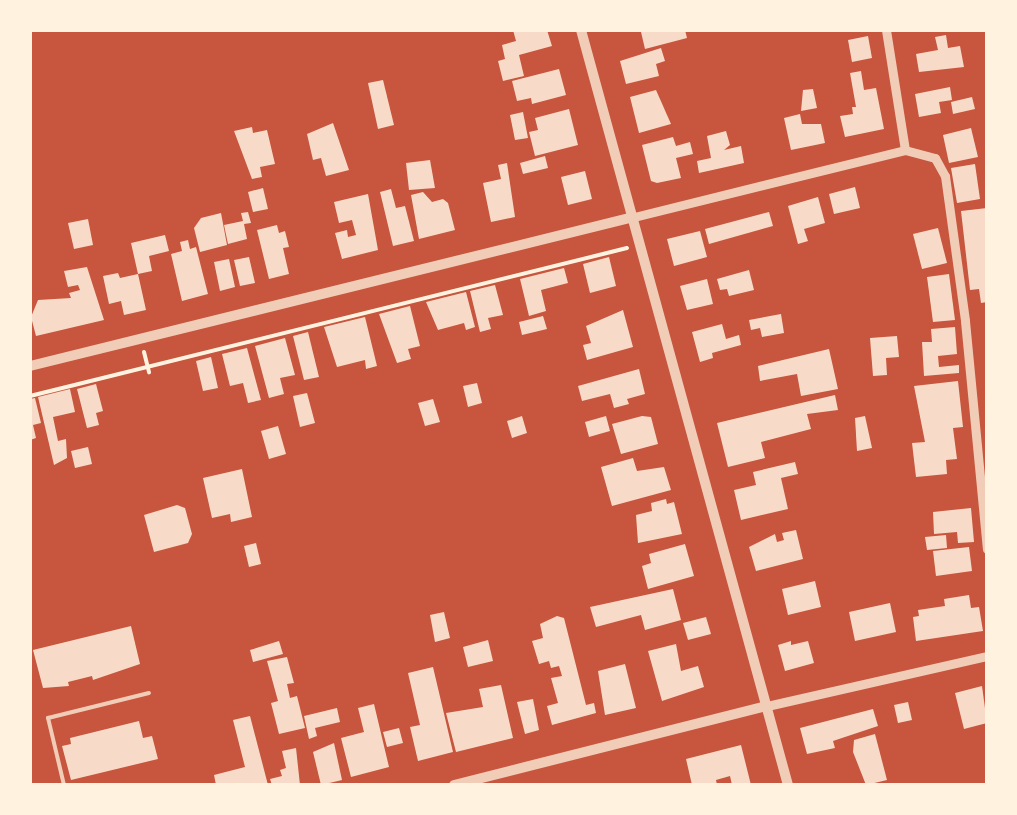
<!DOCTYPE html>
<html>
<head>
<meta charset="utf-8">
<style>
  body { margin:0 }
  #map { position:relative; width:1017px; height:815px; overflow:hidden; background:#c8553d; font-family:"Work Sans",sans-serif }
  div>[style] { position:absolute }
  .building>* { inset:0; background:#f7dbc8 }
  .path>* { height:4px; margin:-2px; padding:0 2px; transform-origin:2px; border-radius:2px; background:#fff3e0 }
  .service>* { height:4px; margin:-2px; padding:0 2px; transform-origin:2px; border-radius:2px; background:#f1ccb7 }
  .minor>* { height:9px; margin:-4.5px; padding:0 4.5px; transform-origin:4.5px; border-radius:4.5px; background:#f1ccb7 }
  .tertiary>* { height:10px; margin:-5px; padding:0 5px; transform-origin:5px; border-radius:5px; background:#f1ccb7 }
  span { translate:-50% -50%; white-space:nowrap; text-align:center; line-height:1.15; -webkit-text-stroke:8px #fff3e0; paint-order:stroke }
  .frame { position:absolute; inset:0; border:32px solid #fff3e0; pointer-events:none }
</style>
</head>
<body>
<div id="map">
  <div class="building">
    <div style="clip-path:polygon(513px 30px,547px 30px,552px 46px,519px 55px,524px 76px,503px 81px,498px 61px,505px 59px,502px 45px,516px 41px)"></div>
    <div style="clip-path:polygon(685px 30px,687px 38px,645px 49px,641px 32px)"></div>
    <div style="clip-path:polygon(946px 35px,948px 48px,960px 46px,964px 67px,919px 72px,916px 54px,938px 50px,935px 37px)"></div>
    <div style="clip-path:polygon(868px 36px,872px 58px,852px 62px,848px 40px)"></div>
    <div style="clip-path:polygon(661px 48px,665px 61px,656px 64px,659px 76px,626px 84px,620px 61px)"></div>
    <div style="clip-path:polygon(559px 69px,566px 95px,532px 104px,531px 98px,517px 101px,512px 81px)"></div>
    <div style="clip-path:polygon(861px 71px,864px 90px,876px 88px,884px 129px,845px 137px,840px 116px,853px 114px,852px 107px,856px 107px,850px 73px)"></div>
    <div style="clip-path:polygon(383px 80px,394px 125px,378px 129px,368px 83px)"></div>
    <div style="clip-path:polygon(950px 87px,952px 100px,939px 102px,941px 113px,919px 117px,915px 94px)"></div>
    <div style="clip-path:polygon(813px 89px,817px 108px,801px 111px,803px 90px)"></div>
    <div style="clip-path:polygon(656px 90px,671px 124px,639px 133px,630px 97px)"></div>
    <div style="clip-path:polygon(972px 97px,975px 109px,953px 114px,951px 102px)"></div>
    <div style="clip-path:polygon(569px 109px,578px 145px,535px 156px,529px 132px,538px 130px,535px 118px)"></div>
    <div style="clip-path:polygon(523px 112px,528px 138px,515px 140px,510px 115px)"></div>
    <div style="clip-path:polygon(800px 114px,802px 124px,821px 124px,825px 143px,791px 150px,784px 118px)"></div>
    <div style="clip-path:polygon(333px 123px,349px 170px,326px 176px,321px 158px,313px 160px,307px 134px)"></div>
    <div style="clip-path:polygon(252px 127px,253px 133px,267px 130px,275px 164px,260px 167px,262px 177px,252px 179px,234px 131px)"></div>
    <div style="clip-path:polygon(971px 128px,978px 157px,949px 163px,943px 135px)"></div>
    <div style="clip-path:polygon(726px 131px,730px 145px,724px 150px,741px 146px,744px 163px,699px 173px,697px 161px,711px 158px,707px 136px)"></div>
    <div style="clip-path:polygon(673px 137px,676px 146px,690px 142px,693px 154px,676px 158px,681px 178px,657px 183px,651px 181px,642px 145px)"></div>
    <div style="clip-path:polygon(545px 156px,548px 168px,523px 174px,520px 163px)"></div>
    <div style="clip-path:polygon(430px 160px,435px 188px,409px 190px,406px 163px)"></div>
    <div style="clip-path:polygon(507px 163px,515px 217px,491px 222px,483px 183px,501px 179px,498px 165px)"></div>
    <div style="clip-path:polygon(975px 164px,980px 199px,957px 203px,951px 168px)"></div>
    <div style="clip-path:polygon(585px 171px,592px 199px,568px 205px,561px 177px)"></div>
    <div style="clip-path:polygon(855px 187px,860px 208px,834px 214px,829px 194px)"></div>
    <div style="clip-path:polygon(263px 188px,268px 209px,253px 212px,248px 192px)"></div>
    <div style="clip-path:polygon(391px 189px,396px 208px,405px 206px,414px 241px,393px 246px,380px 192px)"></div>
    <div style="clip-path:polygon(423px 192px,432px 202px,443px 199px,448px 203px,455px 230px,419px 239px,411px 195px)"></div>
    <div style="clip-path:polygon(368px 194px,378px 250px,342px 259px,335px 233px,347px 230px,348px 237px,356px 235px,352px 220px,339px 223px,334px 202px)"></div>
    <div style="clip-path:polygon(818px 197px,825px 223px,804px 229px,808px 241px,798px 244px,788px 206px)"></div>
    <div style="clip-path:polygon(987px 208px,987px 302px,981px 303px,979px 289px,970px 290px,961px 211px)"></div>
    <div style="clip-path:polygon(248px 212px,251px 223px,244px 224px,247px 239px,228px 244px,224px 225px,243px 221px,241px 213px)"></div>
    <div style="clip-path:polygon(769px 212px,773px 226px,709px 244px,705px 229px)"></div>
    <div style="clip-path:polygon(221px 213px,227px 245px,200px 252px,194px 228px,201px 218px)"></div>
    <div style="clip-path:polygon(88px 219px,93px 245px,74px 249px,68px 223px)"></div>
    <div style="clip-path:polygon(277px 225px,279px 233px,285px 231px,289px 247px,283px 248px,289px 274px,269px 279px,257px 230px)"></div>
    <div style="clip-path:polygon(938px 228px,947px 263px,922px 269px,913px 234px)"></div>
    <div style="clip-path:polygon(700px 231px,707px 257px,674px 266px,667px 239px)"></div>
    <div style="clip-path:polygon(165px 235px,169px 251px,149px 256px,152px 271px,138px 274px,131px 243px)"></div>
    <div style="clip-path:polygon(188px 240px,190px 249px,196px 247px,208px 294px,182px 301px,171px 254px,182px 251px,180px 242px)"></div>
    <div style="clip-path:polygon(249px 257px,255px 283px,240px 286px,234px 260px)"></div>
    <div style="clip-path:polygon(609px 257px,616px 286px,590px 293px,583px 264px)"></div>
    <div style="clip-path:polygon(229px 259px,235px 287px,220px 291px,214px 262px)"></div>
    <div style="clip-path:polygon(87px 267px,104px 320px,36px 336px,31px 317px,38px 300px,71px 298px,69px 293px,80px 290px,78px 285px,68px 287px,64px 271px)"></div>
    <div style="clip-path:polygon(564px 268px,568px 283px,541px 290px,546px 311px,529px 316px,520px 279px)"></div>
    <div style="clip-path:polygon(749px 270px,754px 290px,729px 296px,727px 289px,720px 290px,717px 279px)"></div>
    <div style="clip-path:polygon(118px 273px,120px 278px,138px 274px,146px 310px,124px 315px,121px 301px,109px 304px,103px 276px)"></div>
    <div style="clip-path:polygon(949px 274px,955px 320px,933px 322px,927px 277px)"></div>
    <div style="clip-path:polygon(707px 279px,713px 304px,687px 310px,680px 286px)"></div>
    <div style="clip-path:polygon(495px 285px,503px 315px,488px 318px,491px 329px,480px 332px,470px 291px)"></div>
    <div style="clip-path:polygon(466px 292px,475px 327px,466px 330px,464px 323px,438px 330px,426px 302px)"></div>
    <div style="clip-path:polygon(410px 306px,420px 346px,408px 349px,411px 359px,397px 363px,379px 314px)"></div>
    <div style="clip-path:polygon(623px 310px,633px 347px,587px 360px,583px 345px,591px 343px,586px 326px)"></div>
    <div style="clip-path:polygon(781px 314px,784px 333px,762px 337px,760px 328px,751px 330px,749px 320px)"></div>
    <div style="clip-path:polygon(543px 316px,547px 329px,522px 335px,519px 322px)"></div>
    <div style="clip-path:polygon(365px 317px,377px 366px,366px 369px,365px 360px,337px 367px,324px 327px)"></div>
    <div style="clip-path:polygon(722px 324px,726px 339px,739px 335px,741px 345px,712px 353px,713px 358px,700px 362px,692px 332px)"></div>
    <div style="clip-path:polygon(955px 327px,957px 354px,938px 356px,939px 367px,959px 365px,959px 373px,924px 376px,922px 342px,932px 342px,931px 329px)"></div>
    <div style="clip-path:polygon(308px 332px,319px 377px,304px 380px,293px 336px)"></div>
    <div style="clip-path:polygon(897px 336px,899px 357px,886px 358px,887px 375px,873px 376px,870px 338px)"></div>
    <div style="clip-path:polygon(285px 338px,295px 375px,280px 378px,284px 394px,269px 398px,255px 346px)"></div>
    <div style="clip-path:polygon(247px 348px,261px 400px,248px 403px,243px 383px,230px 386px,222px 354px)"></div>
    <div style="clip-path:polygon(829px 349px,838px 389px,801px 396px,797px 374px,760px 381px,758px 366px)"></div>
    <div style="clip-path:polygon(211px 357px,218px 388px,203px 391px,196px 361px)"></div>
    <div style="clip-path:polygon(639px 369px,645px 394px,627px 399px,629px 404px,614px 408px,610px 394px,582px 401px,578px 386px)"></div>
    <div style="clip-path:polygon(958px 381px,963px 427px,953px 428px,957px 459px,946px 460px,947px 474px,916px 477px,912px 443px,925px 442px,914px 386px)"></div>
    <div style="clip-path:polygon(477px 383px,482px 403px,468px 407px,463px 386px)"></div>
    <div style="clip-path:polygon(96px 384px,103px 411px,96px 413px,99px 425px,87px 428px,77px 389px)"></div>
    <div style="clip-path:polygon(70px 389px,75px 412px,53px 417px,58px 441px,66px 439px,67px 458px,54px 465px,38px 397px)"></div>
    <div style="clip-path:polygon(307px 393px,315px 423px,300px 427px,293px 396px)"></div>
    <div style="clip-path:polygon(835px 395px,838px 410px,807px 414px,811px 429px,761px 442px,765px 458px,728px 467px,717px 423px)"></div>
    <div style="clip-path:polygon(35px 398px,41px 423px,33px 425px,36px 438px,30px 440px,30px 399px)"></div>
    <div style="clip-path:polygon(433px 399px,440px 422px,425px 426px,418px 403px)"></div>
    <div style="clip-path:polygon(522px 416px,527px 433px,512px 438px,507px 421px)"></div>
    <div style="clip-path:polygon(606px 416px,610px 431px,589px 437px,585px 422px)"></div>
    <div style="clip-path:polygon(642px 416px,651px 417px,658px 444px,621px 454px,612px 424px)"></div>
    <div style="clip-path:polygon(865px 416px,872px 448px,857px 451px,855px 418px)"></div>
    <div style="clip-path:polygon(278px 426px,286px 454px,269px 459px,261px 431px)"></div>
    <div style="clip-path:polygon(88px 447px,92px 464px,75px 468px,71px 451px)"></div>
    <div style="clip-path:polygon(633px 458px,637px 471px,664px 467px,671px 490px,612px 506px,601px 467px)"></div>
    <div style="clip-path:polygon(795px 462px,798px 474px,781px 478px,788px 509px,741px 520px,734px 490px,756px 485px,753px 472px)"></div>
    <div style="clip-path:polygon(242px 469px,252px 517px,231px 522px,230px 514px,212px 518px,203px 478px)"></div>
    <div style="clip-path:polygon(666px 499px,667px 504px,674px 502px,682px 534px,638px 543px,636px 515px,652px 511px,651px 503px)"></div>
    <div style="clip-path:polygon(177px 505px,185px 508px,192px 534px,188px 543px,154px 552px,144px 515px)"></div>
    <div style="clip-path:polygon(971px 508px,974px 542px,958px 543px,957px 532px,934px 534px,933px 512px)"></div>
    <div style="clip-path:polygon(796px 530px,803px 559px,756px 571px,749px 547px,775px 534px,777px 542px,784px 540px,782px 533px)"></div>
    <div style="clip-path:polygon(946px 535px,947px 548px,927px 550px,925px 537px)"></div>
    <div style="clip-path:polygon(256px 543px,261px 564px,249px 567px,244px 546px)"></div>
    <div style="clip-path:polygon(685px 544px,694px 576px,648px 589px,642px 566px,651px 563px,649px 554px)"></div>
    <div style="clip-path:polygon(969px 547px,972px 571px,936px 576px,933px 551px)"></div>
    <div style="clip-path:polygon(815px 581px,821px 607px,788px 615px,782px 589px)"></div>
    <div style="clip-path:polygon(673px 589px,681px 620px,645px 630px,641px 615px,596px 627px,590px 607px)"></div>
    <div style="clip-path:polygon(969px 595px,971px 608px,979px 607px,983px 631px,916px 641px,913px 617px,919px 616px,918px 610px,945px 606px,944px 599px)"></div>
    <div style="clip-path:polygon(890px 603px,896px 632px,855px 641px,849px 612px)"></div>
    <div style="clip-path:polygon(444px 612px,450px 638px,435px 642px,430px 615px)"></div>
    <div style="clip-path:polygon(557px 616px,564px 618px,586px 705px,594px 703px,596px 713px,552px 725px,547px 706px,558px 703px,551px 678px,562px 676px,559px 666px,551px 668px,549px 661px,539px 664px,532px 641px,543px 638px,540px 624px)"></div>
    <div style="clip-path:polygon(706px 617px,711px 634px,688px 640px,683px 623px)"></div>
    <div style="clip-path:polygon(131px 626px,140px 664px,93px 680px,92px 676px,68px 682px,69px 686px,43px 688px,33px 650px)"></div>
    <div style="clip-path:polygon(488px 640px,493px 661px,468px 667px,463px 647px)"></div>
    <div style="clip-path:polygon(279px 641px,283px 654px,253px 662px,250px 650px)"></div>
    <div style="clip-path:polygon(791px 641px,791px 645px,808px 641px,814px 663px,785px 671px,778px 645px)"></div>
    <div style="clip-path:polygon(676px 644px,681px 671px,698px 666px,704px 687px,662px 701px,648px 651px)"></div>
    <div style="clip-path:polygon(287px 657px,294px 683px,287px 684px,290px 698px,297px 696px,305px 728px,279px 734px,271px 703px,278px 701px,267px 661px)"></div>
    <div style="clip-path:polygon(625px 664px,636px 708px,605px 715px,598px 671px)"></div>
    <div style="clip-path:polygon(433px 667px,453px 752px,418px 761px,410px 727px,420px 725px,408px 673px)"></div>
    <div style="clip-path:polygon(501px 685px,513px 738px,456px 752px,446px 713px,483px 707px,479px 689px)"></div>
    <div style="clip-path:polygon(982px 686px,987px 723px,964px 729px,955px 693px)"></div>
    <div style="clip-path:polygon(533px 699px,539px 730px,525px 734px,517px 702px)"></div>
    <div style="clip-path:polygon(908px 702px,912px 720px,898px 723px,894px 705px)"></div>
    <div style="clip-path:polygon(374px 704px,389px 767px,351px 777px,341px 738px,364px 732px,358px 708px)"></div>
    <div style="clip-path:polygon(337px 708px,340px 722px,315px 728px,317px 736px,309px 739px,304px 716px)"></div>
    <div style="clip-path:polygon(873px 709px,878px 726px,833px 741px,835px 748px,807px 754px,800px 728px)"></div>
    <div style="clip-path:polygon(250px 716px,268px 785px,216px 785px,214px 775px,245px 767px,233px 720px)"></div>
    <div style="clip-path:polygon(139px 721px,143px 738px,152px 736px,158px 759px,71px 780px,62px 746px,71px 744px,70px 738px)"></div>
    <div style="clip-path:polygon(399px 728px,403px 743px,387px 747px,383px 732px)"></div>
    <div style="clip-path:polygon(875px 734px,887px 780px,866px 785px,853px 752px,854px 740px)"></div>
    <div style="clip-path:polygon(334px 743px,342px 780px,321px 785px,313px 752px)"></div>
    <div style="clip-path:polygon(741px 745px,751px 785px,732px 785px,730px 776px,716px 780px,717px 785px,692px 785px,686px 759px)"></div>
    <div style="clip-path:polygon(296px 748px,300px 785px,272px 785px,270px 779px,282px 776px,280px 770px,286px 768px,282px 751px)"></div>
  </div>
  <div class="path">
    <div style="left:144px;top:352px;width:21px;rotate:76deg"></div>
    <div style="left:30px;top:396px;width:615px;rotate:-13.92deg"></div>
  </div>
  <div class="service">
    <div style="left:64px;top:785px;width:69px;rotate:-103.4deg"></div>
    <div style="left:48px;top:718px;width:104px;rotate:-13.9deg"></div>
  </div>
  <div class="minor">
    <div style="left:886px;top:30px;width:121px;rotate:81deg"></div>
    <div style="left:630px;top:218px;width:283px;rotate:-13.9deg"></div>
    <div style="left:905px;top:150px;width:31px;rotate:15deg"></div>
    <div style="left:935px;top:158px;width:21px;rotate:61deg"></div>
    <div style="left:945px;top:176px;width:146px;rotate:82.1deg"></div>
    <div style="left:965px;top:321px;width:229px;rotate:84.5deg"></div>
    <div style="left:767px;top:706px;width:226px;rotate:-12.8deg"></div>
  </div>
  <div class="tertiary">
    <div style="left:581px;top:30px;width:783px;rotate:74.67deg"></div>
    <div style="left:30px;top:366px;width:618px;rotate:-13.86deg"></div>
    <div style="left:454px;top:785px;width:323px;rotate:-14.2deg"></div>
  </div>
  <div class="frame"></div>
</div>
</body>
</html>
